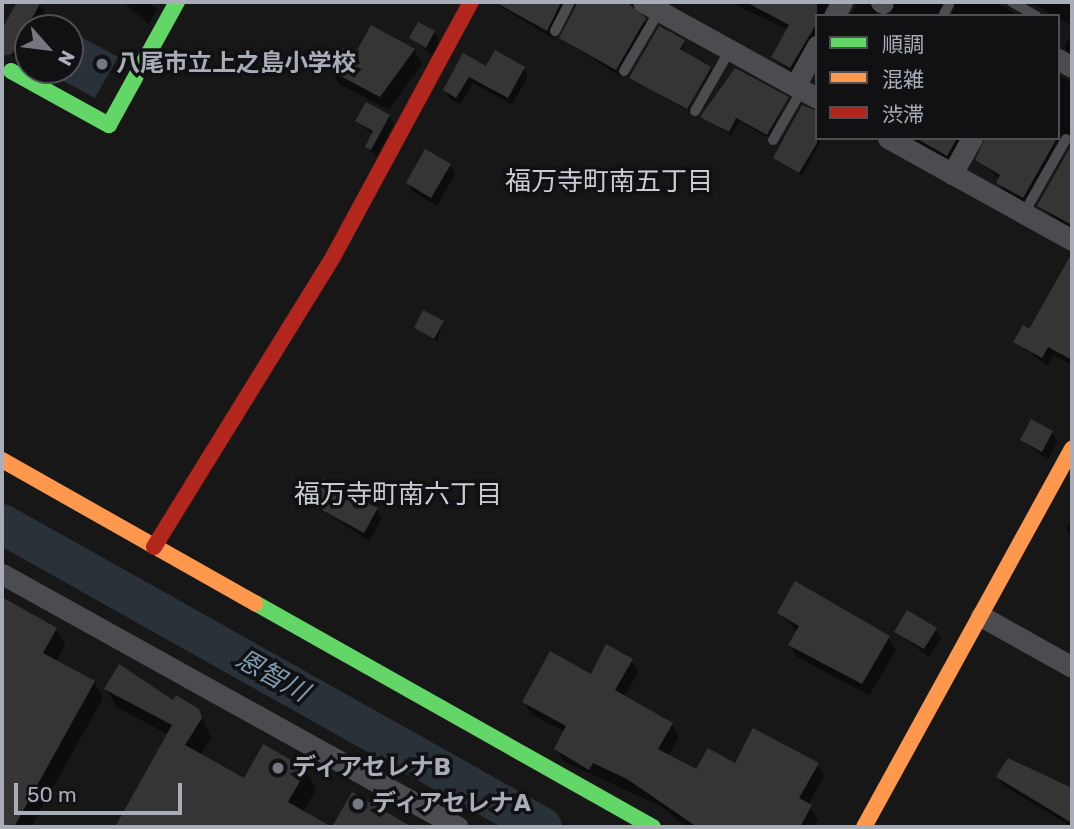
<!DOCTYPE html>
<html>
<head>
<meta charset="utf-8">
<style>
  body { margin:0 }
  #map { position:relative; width:1074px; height:829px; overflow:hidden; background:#171717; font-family:Rubik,"Noto Sans JP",sans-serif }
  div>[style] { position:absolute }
  .water>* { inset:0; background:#2a3239 }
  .shadow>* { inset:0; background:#0007 }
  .river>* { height:40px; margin:-20px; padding:0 20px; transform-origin:20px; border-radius:20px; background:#2a3239 }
  .building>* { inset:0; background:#353536 }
  .lane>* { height:10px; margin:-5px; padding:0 5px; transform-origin:5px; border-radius:5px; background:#4b4c50 }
  .street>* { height:21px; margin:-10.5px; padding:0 10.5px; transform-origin:10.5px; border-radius:10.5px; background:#4b4c50 }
  .fast>* { height:16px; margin:-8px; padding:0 8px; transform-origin:8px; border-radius:8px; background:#63d668 }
  .slow>* { height:16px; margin:-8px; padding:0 8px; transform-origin:8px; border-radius:8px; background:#ff974d }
  .jam>* { height:16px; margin:-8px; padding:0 8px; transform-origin:8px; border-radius:8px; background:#b3261e }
  .dots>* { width:19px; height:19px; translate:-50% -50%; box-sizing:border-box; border:4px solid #111113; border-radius:50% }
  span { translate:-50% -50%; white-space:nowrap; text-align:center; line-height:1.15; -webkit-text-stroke:7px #111113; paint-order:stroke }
  .poi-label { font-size:24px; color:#a8adb8; font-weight:700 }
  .left { translate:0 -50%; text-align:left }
  .neighbourhood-label { font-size:26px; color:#c9ccd4 }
  .water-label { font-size:26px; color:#7f9bb3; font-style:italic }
  .frame { position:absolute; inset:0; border:4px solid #a8adb8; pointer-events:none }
  .legend { position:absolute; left:815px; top:14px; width:245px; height:126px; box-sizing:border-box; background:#111113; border:2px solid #4d4f55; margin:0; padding:9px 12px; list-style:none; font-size:21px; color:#a8adb8 }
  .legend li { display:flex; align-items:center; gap:14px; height:35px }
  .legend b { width:35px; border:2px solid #4d4f55 }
  .north { position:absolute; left:14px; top:14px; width:70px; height:70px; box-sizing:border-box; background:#111113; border:2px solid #4d4f55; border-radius:50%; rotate:118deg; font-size:19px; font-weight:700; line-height:28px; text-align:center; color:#a8adb8 }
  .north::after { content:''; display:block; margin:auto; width:24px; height:32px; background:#757880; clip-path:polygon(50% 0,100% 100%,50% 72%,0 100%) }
  .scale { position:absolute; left:14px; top:783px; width:168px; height:32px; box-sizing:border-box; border:4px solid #a8adb8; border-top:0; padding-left:9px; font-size:21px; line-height:24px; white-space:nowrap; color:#a8adb8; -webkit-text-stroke:5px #111113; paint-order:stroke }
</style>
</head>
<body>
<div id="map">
  <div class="water">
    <div style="clip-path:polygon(70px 31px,118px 57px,95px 98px,43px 70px,70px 70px)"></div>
  </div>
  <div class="shadow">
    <div style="clip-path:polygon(19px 2px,38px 2px,45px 12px,36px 28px,28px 28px,18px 59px,2px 50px,2px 32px)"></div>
    <div style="clip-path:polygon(123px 2px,148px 2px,157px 9px,149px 24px)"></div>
    <div style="clip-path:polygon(493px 2px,638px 2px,634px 10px,649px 28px,621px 77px,561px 38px,580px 3px,568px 6px,552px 38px)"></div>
    <div style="clip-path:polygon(730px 2px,835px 2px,830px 16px,817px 16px,817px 43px,795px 75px,773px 57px,788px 30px)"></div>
    <div style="clip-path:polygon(859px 2px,878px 2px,876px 13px,892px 16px,893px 2px,996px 2px,1018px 16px,951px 16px,955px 6px,950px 5px,946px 16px,850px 16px)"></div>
    <div style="clip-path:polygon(1072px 2px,1072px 26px,1031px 2px)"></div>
    <div style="clip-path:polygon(434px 32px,439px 41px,432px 56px,411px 38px)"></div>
    <div style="clip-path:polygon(1072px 32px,1072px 59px,1064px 47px)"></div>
    <div style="clip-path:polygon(684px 42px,682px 52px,709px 68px,685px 110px,631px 77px)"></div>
    <div style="clip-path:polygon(414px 50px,422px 64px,389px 110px,339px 84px,331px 70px,355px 56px)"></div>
    <div style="clip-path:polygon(464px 55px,486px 68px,524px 69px,528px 76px,512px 105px,473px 83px,460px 105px,449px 98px,445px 90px)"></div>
    <div style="clip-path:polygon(711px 70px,712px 72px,690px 112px,688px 112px)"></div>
    <div style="clip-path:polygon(1058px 75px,1072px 82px,1072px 141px,1064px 143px,1028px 205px,1003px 191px,1000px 179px,977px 160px,987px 138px,1058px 138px)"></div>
    <div style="clip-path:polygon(787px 99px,769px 138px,739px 121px,731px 135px,702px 117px)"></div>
    <div style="clip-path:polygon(389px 116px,394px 124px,376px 157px,367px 146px,373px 135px,357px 121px)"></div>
    <div style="clip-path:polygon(817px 138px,822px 138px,802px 176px,775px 158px)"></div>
    <div style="clip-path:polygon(905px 138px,968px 138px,952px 163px)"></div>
    <div style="clip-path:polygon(1072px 148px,1072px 231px,1039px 206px)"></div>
    <div style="clip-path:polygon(450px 165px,455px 174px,437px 206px,413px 192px,408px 183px)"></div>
    <div style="clip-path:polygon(1061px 274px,1072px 278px,1072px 365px,1053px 355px,1048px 366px,1015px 342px,1030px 331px)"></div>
    <div style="clip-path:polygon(443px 322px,437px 342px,416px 328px)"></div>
    <div style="clip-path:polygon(1052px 432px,1057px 441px,1048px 460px,1022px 440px)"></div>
    <div style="clip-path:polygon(311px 503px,376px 509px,382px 518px,369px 541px)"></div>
    <div style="clip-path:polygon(1072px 517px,1072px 540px,1066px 529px)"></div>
    <div style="clip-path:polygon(2px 596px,56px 630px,65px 645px,56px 661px,94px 682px,103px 698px,31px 827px,2px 827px)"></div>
    <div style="clip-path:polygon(779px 613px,889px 638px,896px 650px,869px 695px,797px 657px,790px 645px,798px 632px)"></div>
    <div style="clip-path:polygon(935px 629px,941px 638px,929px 657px,896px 632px)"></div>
    <div style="clip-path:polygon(631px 660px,638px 672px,624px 697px,672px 724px,679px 736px,668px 756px,697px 771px,817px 764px,824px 776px,808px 805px,818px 819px,813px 827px,685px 827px,664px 808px,563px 761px,556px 749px,565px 732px,531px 714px,524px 702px)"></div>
    <div style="clip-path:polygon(106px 689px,198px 710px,211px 738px,200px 756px,244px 780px,305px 770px,316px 789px,303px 812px,329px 827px,117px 827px,169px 735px,117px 707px)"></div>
    <div style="clip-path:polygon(1008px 760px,1072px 791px,1072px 827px,1003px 785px,998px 777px)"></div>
  </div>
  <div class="river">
    <div style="left:2px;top:524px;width:619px;rotate:29.3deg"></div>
  </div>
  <div class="building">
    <div style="clip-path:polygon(17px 2px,41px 2px,12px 54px,2px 56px,2px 29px)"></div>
    <div style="clip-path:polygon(495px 2px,561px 2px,547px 31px)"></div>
    <div style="clip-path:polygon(578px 2px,627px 2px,646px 18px,616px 70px,559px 38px)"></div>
    <div style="clip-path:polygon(746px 2px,817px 2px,817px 23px,790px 68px,771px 57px,789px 25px)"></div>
    <div style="clip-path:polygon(418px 22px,435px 31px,426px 48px,409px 38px)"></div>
    <div style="clip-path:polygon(371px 25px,415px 49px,380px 97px,329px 70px,342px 47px,355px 54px)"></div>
    <div style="clip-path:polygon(659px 26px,685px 40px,680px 49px,711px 67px,687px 109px,629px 78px)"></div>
    <div style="clip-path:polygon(495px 50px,525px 67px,508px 98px,469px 77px,456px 98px,443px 90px,463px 53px,486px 66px)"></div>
    <div style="clip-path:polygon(735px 68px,789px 97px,767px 135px,736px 118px,729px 132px,700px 117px)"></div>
    <div style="clip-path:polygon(366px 102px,390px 115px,371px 150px,365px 147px,373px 131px,355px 121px)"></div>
    <div style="clip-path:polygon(802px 105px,817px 111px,817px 143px,799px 173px,773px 158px)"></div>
    <div style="clip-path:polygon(916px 138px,957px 138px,947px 156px)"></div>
    <div style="clip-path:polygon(985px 138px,1057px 138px,1023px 198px,996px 183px,1000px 175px,975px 160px)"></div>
    <div style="clip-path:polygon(1072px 144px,1072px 225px,1037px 206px)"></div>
    <div style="clip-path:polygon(425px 149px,451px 164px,431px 198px,406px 183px)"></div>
    <div style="clip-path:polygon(1072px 253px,1072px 360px,1048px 347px,1042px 358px,1013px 342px,1023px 325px,1029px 329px)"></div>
    <div style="clip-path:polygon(423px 310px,444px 321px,434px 339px,414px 328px)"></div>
    <div style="clip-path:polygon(1031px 419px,1053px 431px,1042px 452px,1020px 440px)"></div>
    <div style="clip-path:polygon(322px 478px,378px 508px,364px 533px,309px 503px)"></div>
    <div style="clip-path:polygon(795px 581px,890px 636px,862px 684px,788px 645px,799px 626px,777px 613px)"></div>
    <div style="clip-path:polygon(2px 597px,57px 628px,43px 653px,95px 681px,14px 827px,2px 827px)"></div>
    <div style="clip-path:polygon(907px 610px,937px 628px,924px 649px,894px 632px)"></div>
    <div style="clip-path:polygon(606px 644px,633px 659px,615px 690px,673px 723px,658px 749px,696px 769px,708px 748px,735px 763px,753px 728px,819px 763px,799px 798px,812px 805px,800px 827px,697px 827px,627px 779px,593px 763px,589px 770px,554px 749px,566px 726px,522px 702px,550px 651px,591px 674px)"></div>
    <div style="clip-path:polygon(119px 664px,173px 700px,176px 695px,199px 709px,202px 718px,185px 745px,244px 778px,263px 744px,307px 769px,288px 802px,332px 827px,352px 792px,412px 827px,115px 827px,172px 725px,104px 689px)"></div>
    <div style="clip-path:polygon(1008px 758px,1072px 788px,1072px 823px,996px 777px)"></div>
  </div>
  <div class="lane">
    <div style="left:1012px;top:2px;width:28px;rotate:30deg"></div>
    <div style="left:943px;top:16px;width:13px;rotate:-63deg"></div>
    <div style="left:555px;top:31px;width:33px;rotate:-63deg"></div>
    <div style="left:624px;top:71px;width:69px;rotate:-59.7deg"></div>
    <div style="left:695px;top:111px;width:70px;rotate:-60.2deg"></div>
    <div style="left:773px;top:140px;width:58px;rotate:-59.9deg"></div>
    <div style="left:1024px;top:213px;width:85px;rotate:-60.4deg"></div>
  </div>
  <div class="street">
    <div style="left:643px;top:2px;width:199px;rotate:28.9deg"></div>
    <div style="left:881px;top:2px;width:2px;rotate:27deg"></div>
    <div style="left:834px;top:16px;width:16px;rotate:-60deg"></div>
    <div style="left:1058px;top:59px;width:16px;rotate:30deg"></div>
    <div style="left:795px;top:86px;width:46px;rotate:-61.2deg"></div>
    <div style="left:888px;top:138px;width:210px;rotate:29deg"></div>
    <div style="left:952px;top:174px;width:41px;rotate:-60.9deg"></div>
    <div style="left:2px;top:574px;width:521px;rotate:29.02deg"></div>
    <div style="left:981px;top:616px;width:104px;rotate:29.3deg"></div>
  </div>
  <div class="fast">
    <div style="left:11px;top:71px;width:112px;rotate:28.9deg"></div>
    <div style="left:109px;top:125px;width:141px;rotate:-61.1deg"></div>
    <div style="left:255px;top:603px;width:457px;rotate:29.4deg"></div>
  </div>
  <div class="slow">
    <div style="left:2px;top:460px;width:291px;rotate:29.5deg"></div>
    <div style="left:864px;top:827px;width:432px;rotate:-61.2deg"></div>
  </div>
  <div class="jam">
    <div style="left:154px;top:547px;width:341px;rotate:-58.3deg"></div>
    <div style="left:333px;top:257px;width:290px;rotate:-61.6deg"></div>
  </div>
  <div class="dots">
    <div style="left:102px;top:64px;background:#757880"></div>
    <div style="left:278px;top:768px;background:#757880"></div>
    <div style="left:358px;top:804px;background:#757880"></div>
  </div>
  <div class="poi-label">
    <span class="left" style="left:116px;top:64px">八尾市立上之島小学校</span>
    <span class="left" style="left:292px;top:768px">ディアセレナB</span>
    <span class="left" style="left:372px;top:804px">ディアセレナA</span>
  </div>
  <div class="neighbourhood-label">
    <span style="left:609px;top:182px">福万寺町南五丁目</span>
    <span style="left:398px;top:495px">福万寺町南六丁目</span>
  </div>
  <div class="water-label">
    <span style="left:272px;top:676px;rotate:29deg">恩智川</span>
  </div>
  <div class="frame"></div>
  <ul class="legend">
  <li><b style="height:9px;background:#63d668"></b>順調</li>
  <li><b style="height:9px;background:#ff974d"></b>混雑</li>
  <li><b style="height:9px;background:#b3261e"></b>渋滞</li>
  </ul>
  <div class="north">N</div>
  <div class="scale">50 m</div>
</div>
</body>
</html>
